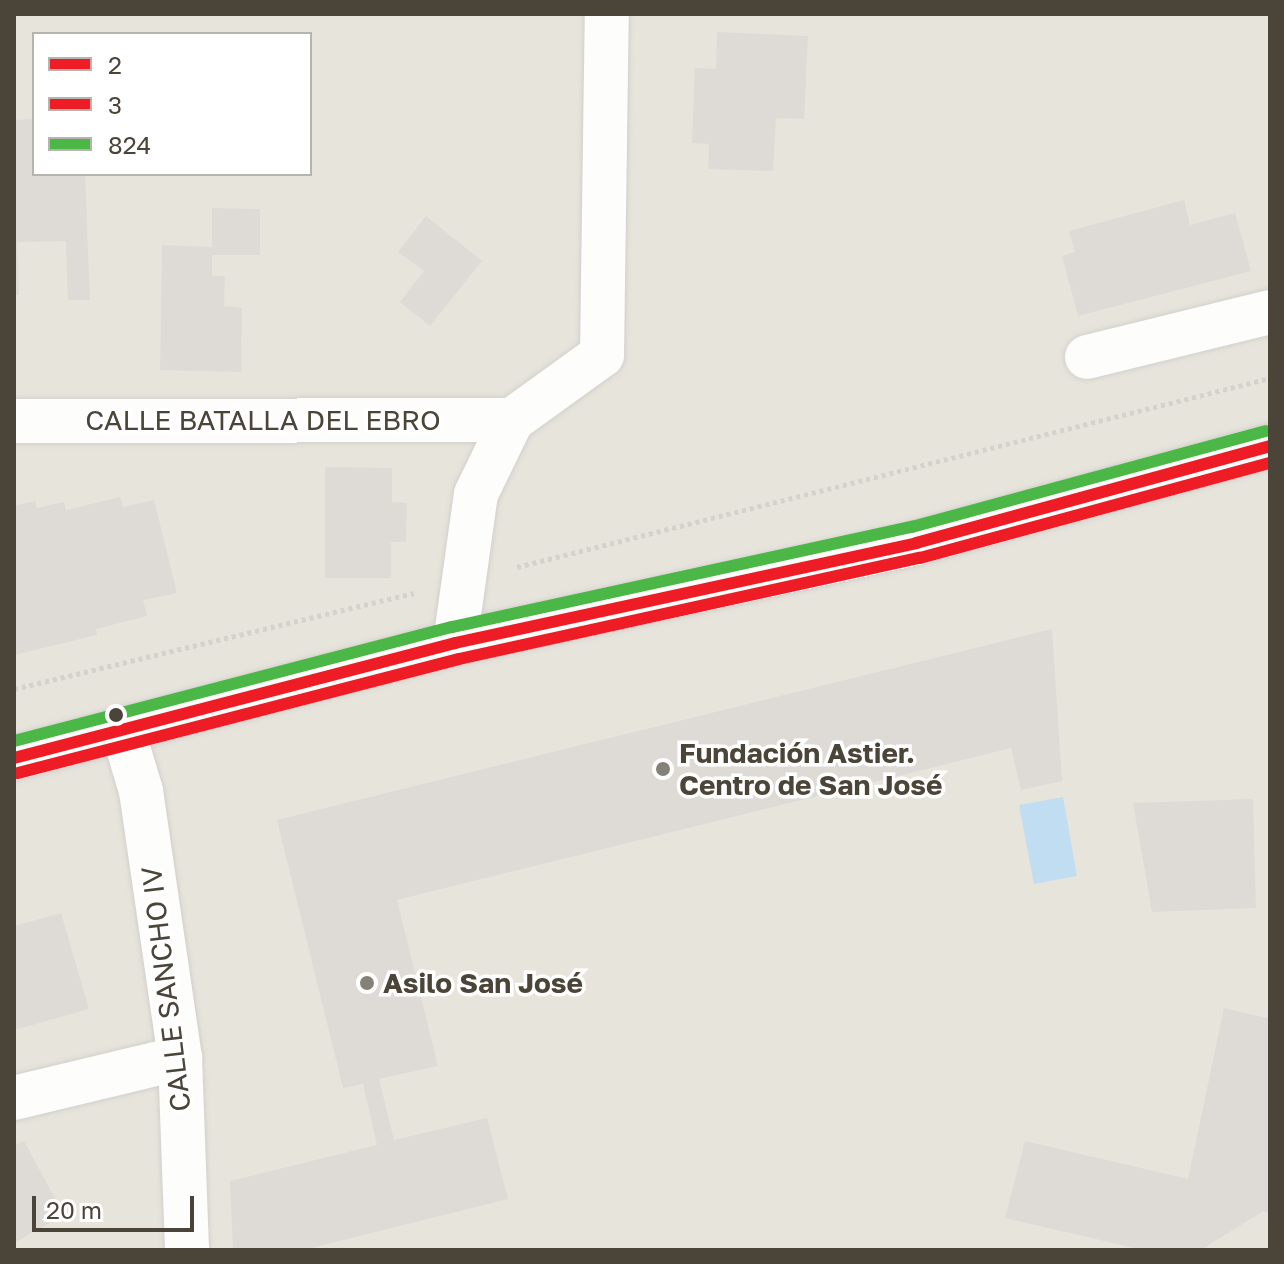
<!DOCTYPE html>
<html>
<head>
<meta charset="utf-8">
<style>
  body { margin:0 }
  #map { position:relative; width:1284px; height:1264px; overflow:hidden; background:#f4f2ee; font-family:"Golos Text",sans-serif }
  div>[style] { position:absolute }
  .residential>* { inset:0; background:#e7e4dc }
  .water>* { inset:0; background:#c0ddf1 }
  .building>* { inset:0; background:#dedbd6 }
  .path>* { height:5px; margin-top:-2.5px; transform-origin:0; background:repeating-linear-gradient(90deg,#d3d2cc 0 4px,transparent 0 8px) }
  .roads { filter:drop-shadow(0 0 2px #d2d0cb) drop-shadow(0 0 2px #d2d0cb) }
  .minor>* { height:44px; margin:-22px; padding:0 22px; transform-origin:22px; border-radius:22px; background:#fdfdfc }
  .bus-1>* { height:12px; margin:-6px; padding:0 6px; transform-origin:6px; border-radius:6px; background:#ee1c25 }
  .bus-2>* { height:12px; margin:-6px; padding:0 6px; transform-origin:6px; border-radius:6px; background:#ee1c25 }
  .bus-3>* { height:12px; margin:-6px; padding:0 6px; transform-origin:6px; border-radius:6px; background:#4ab747 }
  .dots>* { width:22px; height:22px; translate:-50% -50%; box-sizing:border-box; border:4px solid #fff; border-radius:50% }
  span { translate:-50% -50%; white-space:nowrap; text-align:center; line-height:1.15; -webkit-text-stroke:7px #fff; paint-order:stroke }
  .street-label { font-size:28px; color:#4b4439 }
  .poi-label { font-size:28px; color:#4b4439; font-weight:700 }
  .left { translate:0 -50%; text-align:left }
  .frame { position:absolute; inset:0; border:16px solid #4b4439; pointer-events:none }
  .legend { position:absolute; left:32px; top:32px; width:280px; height:144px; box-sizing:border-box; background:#fff; border:2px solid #b7b4b0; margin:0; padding:10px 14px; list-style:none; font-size:24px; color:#4b4439 }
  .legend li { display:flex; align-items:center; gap:16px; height:40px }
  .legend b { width:40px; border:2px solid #b7b4b0 }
  .scale { position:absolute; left:32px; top:1196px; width:162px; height:36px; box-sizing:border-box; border:4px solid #4b4439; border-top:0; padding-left:10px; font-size:24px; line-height:28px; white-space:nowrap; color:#4b4439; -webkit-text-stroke:6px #fff; paint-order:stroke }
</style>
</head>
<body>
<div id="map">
  <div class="residential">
    <div style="clip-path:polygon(evenodd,14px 14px,1270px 14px,1270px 1250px,14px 1250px,14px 14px,34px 34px,310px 34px,310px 174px,34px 174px,34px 34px)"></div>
  </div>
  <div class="water">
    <div style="clip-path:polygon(1063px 797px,1077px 876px,1034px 884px,1019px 805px)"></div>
  </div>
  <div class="building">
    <div style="clip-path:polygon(717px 32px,808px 36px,804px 119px,776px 118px,773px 171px,708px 169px,709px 144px,692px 143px,695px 68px,716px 69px)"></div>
    <div style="clip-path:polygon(34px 119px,34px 174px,85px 174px,90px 300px,68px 300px,66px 241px,17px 242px,19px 295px,14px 295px,14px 120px)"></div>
    <div style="clip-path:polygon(1184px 200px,1190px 225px,1235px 213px,1251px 271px,1078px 316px,1062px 256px,1075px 252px,1069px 231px)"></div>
    <div style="clip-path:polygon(212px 208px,260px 209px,260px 255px,212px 255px,212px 276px,225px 276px,224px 306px,242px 308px,241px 372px,160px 370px,162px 245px,212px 247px)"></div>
    <div style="clip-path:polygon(426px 216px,482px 261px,430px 326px,400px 302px,424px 271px,398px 252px)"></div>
    <div style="clip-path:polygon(325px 467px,392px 468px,392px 502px,407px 503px,406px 542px,391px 542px,391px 578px,325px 578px)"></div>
    <div style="clip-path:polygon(120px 497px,123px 507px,154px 500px,177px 593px,143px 600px,147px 616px,96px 629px,97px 635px,14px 655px,14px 506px,35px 501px,37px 508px,64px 502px,66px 510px)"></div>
    <div style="clip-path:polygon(1052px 629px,1062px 781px,1021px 790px,1011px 748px,397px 900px,438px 1066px,379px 1079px,394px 1140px,487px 1118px,508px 1199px,303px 1250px,233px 1250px,230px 1181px,377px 1145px,363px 1084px,343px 1088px,277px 820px)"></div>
    <div style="clip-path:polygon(1253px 799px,1256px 908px,1152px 912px,1133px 803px)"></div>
    <div style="clip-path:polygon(61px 913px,89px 1009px,14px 1030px,14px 926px)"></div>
    <div style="clip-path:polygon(1224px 1008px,1270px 1019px,1270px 1213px,1263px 1211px,1201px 1250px,1143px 1250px,1005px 1218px,1025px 1141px,1188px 1179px)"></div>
    <div style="clip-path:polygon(24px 1141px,64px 1215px,14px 1243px,14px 1146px)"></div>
  </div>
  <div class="path">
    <div style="left:517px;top:567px;width:776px;rotate:-14.09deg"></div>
    <div style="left:14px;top:689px;width:411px;rotate:-13.5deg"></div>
  </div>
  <div class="roads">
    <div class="minor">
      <div style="left:1087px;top:357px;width:188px;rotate:-13.8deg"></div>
      <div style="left:14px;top:421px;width:498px;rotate:-0.1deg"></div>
      <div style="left:455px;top:643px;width:150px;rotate:-82deg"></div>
      <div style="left:476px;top:494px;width:82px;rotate:-64.1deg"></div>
      <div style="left:512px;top:420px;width:111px;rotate:-35.8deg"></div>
      <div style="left:602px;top:355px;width:341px;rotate:-89.2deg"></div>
      <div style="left:123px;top:731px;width:63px;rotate:73.3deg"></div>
      <div style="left:141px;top:791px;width:270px;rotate:81.7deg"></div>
      <div style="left:180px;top:1058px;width:192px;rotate:87.9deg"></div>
      <div style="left:14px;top:758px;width:456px;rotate:-14.6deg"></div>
      <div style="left:455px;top:643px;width:472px;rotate:-12.2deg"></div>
      <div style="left:916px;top:543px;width:367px;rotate:-15.3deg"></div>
      <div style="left:14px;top:1098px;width:171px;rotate:-13.5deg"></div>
    </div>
  </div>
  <div class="bus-1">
    <div style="left:14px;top:758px;width:456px;rotate:-14.6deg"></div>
    <div style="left:455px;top:643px;width:472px;rotate:-12.2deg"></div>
    <div style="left:916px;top:543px;width:367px;rotate:-15.3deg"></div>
  </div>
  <div class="bus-2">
    <div style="left:18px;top:773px;width:455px;rotate:-14.5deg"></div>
    <div style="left:459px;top:659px;width:472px;rotate:-12.4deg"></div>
    <div style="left:920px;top:558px;width:363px;rotate:-15.2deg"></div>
  </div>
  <div class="bus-3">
    <div style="left:14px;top:741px;width:453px;rotate:-14.6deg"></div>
    <div style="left:452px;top:627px;width:471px;rotate:-12.3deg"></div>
    <div style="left:912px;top:527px;width:367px;rotate:-15.2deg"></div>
  </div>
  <div class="dots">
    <div style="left:116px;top:715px;background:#4b4439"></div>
    <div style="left:663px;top:769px;background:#868178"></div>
    <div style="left:367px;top:983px;background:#868178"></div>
  </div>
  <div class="street-label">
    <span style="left:263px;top:420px">CALLE BATALLA DEL EBRO</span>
    <span style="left:166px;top:989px;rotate:-97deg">CALLE SANCHO IV</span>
  </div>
  <div class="poi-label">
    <span class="left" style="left:679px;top:769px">Fundación Astier.<br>Centro de San José</span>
    <span class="left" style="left:383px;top:983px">Asilo San José</span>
  </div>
  <div class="frame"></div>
  <ul class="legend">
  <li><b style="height:10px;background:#ee1c25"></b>2</li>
  <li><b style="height:10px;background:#ee1c25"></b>3</li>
  <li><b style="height:10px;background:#4ab747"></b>824</li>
  </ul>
  <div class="scale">20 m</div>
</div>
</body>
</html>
